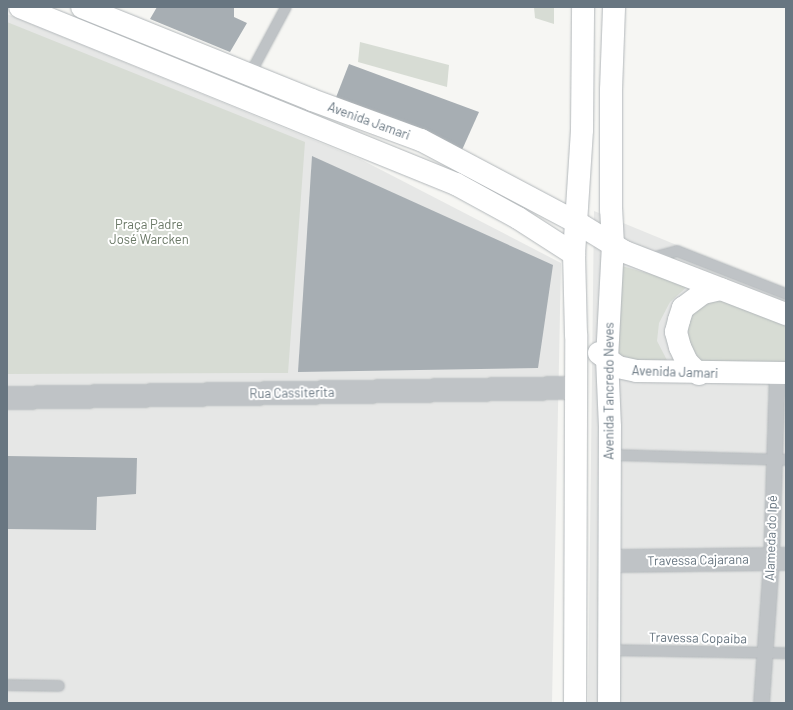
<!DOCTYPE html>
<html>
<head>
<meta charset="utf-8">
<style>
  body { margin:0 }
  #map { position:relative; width:793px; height:710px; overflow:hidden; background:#f6f6f3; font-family:Barlow,sans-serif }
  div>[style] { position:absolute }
  .built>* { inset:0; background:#e6e7e6 }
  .green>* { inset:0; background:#d7dcd4 }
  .building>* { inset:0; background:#a7aeb3 }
  .roads { filter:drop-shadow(0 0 1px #b2b7ba) drop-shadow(0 0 1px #b2b7ba) }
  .service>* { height:10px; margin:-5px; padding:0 5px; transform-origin:5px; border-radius:5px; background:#bfc3c6 }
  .pedestrian>* { height:15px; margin:-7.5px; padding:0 7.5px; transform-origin:7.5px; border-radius:7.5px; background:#bfc3c6 }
  .tertiary>* { height:22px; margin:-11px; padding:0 11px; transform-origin:11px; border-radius:11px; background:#bfc3c6 }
  .secondary>* { height:22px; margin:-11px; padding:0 11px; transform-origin:11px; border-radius:11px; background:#fff }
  span { translate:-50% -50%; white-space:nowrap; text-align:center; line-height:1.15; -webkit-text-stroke:4px #fff; paint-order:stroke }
  .street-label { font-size:13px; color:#687681 }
  .park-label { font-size:13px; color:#6a7866 }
  .frame { position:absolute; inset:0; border:8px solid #687681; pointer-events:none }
</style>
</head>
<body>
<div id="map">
  <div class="built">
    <div style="clip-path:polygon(7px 14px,360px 159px,561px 263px,552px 703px,7px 703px)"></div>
    <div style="clip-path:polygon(594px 211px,786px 290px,786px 703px,588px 703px)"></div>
  </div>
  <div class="green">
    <div style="clip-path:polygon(534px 7px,554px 7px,554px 24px,535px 18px)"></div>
    <div style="clip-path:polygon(7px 22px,305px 142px,288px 373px,7px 374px)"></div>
    <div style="clip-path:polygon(360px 42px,449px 65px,447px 87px,358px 62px)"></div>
    <div style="clip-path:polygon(608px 262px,689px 285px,670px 302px,659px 323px,657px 341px,669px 364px,609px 366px)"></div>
    <div style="clip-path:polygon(718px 298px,786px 325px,786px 366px,695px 361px,685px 345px,691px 308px)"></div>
  </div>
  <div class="building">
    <div style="clip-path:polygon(157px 7px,234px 7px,234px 17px,247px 23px,230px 52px,150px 19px)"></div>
    <div style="clip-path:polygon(349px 64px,479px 112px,462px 150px,335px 100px)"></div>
    <div style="clip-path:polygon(312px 156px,553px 265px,538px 368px,298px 372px)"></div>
    <div style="clip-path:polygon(7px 456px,137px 458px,136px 494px,97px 497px,96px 530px,7px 529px)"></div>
  </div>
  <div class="roads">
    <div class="service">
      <div style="left:249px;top:76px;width:78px;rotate:-61.8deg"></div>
      <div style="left:651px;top:258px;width:27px;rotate:-15deg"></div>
      <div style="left:677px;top:251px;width:117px;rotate:21.5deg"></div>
      <div style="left:609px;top:455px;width:177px;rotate:1.6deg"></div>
      <div style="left:610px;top:650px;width:176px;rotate:1deg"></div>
      <div style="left:7px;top:685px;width:52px;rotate:1.1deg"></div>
    </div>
    <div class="pedestrian">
      <div style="left:761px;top:703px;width:144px;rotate:-86deg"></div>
      <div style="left:771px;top:559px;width:186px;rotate:-88.2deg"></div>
    </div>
    <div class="tertiary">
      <div style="left:7px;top:398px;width:569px;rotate:-1.01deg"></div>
      <div style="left:610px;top:561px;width:176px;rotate:-0.7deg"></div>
    </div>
    <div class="secondary">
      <div style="left:20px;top:7px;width:471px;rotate:22.1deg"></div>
      <div style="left:456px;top:184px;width:71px;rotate:28.7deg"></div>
      <div style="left:518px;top:218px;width:67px;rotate:32.7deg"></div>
      <div style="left:82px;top:7px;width:248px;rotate:22deg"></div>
      <div style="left:312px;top:100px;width:116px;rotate:20.2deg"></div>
      <div style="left:421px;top:140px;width:175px;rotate:27.9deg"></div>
      <div style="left:576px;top:222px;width:57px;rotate:31.5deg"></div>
      <div style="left:625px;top:252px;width:173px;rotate:21.1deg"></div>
      <div style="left:599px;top:353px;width:24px;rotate:36deg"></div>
      <div style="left:618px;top:367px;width:19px;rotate:12deg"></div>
      <div style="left:637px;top:371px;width:149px;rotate:0.8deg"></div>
      <div style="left:699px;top:374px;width:17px;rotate:-135deg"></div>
      <div style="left:687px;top:362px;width:17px;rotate:-115deg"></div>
      <div style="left:680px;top:347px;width:16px;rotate:-105deg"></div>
      <div style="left:676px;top:332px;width:12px;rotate:-76deg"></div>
      <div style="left:679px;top:320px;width:13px;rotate:-72deg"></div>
      <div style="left:683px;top:308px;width:25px;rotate:-37deg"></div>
      <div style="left:703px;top:293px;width:18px;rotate:-13deg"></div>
      <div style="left:575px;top:703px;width:368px;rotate:-89.8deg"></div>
      <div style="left:576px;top:335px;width:81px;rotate:-91.4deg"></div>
      <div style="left:574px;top:254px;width:124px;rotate:-86.3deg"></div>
      <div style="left:582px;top:130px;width:123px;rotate:-89.5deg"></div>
      <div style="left:609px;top:703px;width:276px;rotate:-89.8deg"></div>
      <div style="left:610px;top:427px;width:68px;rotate:-92.5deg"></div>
      <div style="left:607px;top:359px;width:114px;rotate:-87deg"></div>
      <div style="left:613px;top:245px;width:35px;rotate:-93deg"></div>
      <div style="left:611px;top:210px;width:120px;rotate:-90deg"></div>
      <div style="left:611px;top:90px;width:83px;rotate:-87.9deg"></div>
    </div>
  </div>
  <div class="street-label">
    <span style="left:369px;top:121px;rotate:20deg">Avenida Jamari</span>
    <span style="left:675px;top:372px;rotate:2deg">Avenida Jamari</span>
    <span style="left:609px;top:391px;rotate:-90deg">Avenida Tancredo Neves</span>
    <span style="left:292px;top:393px;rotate:-1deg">Rua Cassiterita</span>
    <span style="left:771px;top:538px;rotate:-88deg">Alameda do Ipê</span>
    <span style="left:698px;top:560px;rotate:-1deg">Travessa Cajarana</span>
    <span style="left:698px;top:638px;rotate:1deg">Travessa Copaiba</span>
  </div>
  <div class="park-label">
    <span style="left:149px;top:232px">Praça Padre<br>José Warcken</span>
  </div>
  <div class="frame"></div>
</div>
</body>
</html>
